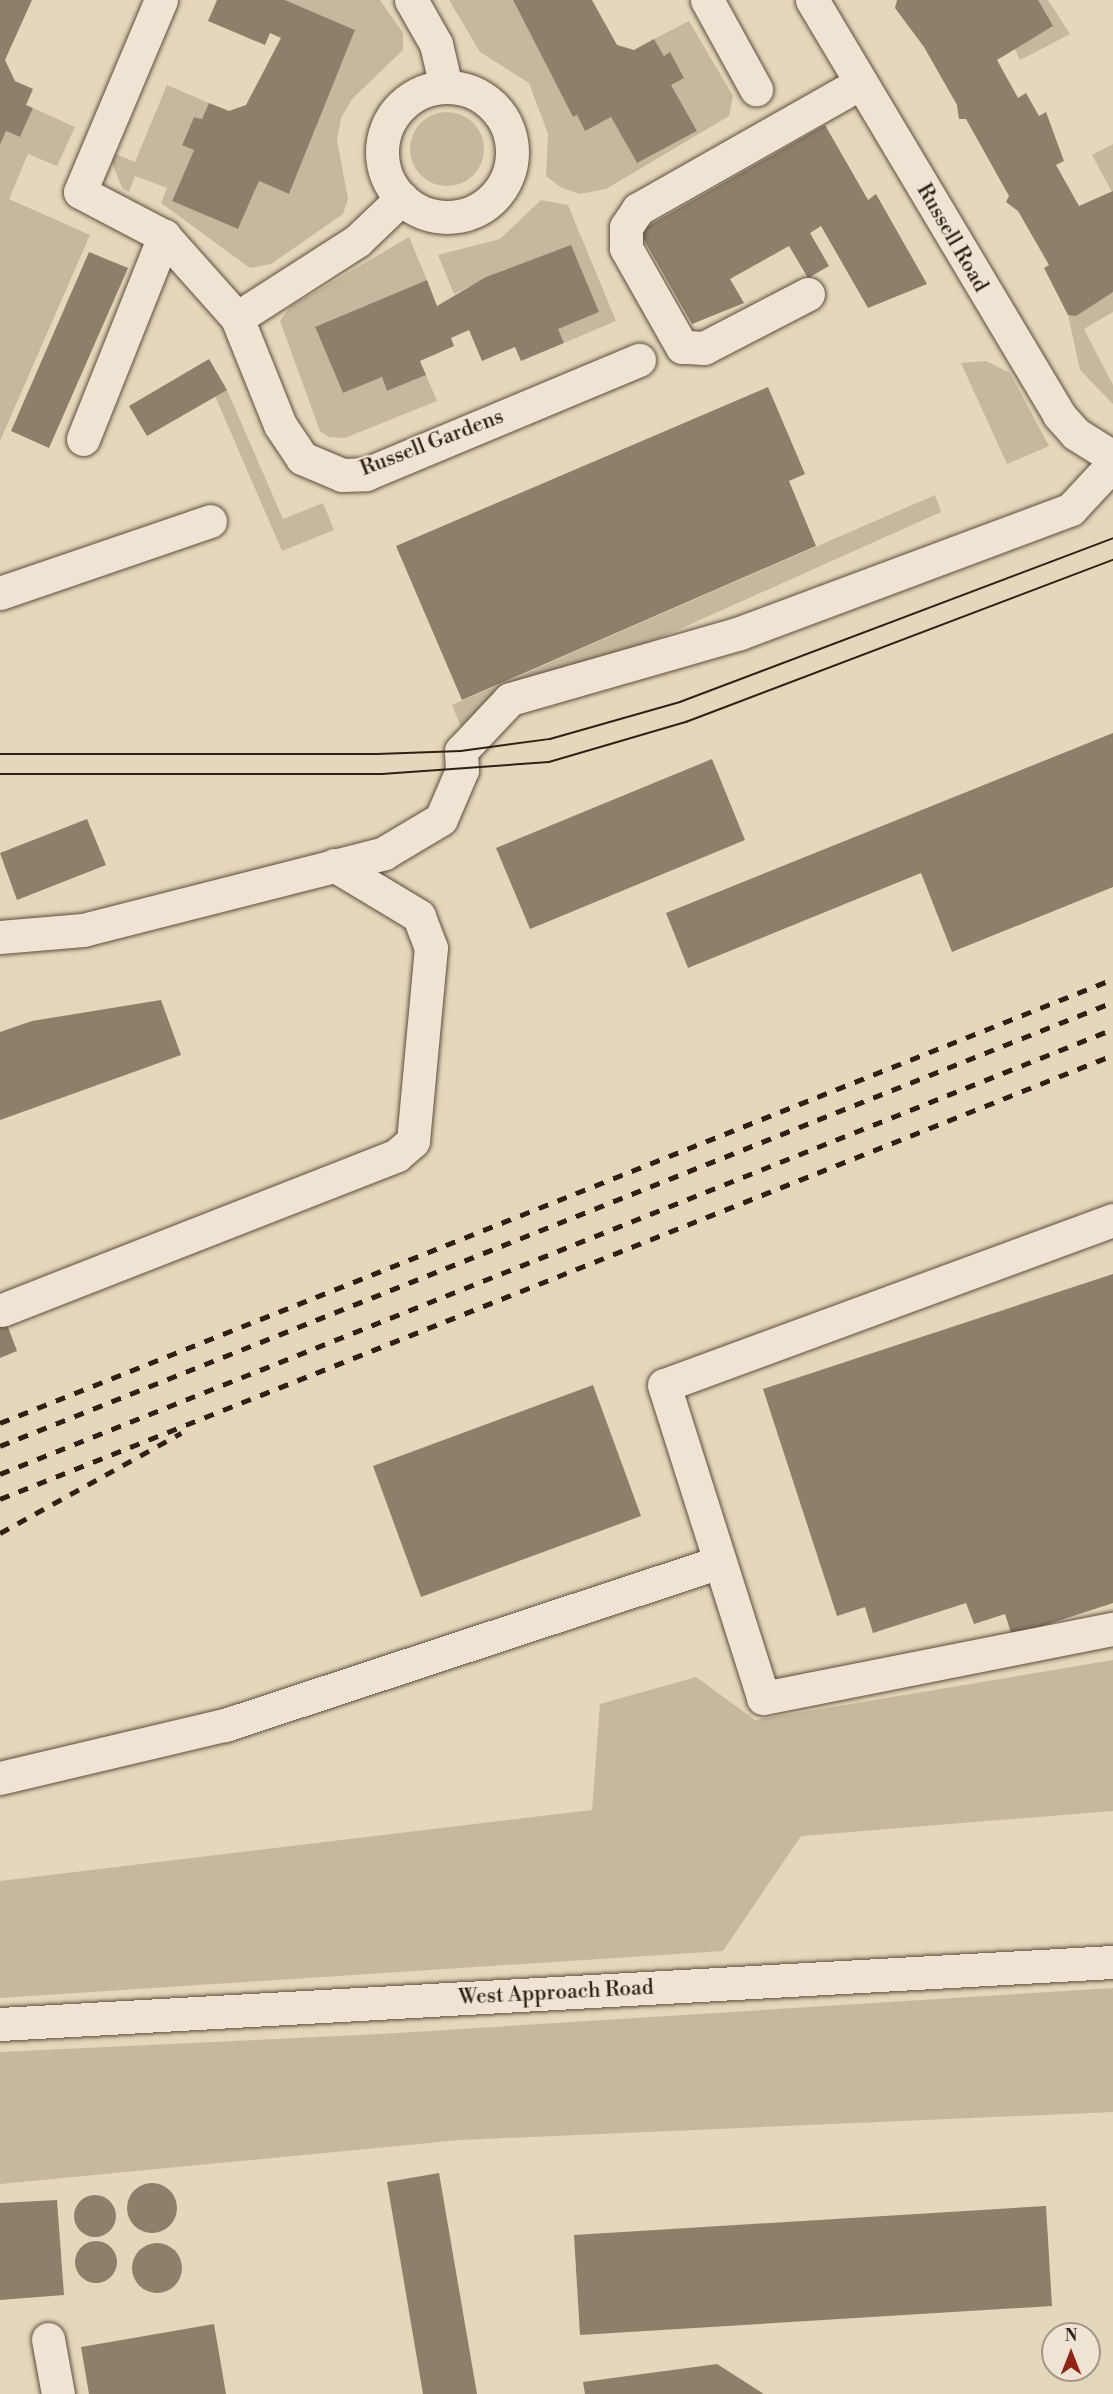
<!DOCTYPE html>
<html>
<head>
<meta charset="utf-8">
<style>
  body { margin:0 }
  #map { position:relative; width:1113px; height:2394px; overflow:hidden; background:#e6d6bb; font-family:"Libre Bodoni",serif }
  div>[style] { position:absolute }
  .green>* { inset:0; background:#c7b79e }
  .round { border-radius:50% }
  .building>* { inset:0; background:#8e7f6a }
  .roads { filter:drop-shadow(0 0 2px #5c4e3c) drop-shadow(0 0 2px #5c4e3c) }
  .minor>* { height:33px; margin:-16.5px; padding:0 16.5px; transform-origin:16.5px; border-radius:16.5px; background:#efe4d3 }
  .minor>.ring { margin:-16.5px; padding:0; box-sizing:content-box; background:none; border:33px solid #efe4d3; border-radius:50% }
  .tram>* { height:1.5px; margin:-0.75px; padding:0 0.75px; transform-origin:0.75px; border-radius:0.75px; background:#2e2012 }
  .rail>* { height:4.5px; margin-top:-2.25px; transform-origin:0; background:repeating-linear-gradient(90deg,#2e2012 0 10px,transparent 0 20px) }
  span { translate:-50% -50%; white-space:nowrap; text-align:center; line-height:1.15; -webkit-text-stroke:4.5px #efe4d3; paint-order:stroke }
  .street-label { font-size:21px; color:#2e2012 }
  .north { position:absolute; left:1041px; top:2322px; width:60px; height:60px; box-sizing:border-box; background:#efe4d3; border:2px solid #a29686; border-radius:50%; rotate:0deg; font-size:16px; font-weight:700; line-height:24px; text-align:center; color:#2e2012 }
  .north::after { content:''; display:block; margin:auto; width:21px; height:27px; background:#8f2418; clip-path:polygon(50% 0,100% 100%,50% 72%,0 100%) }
</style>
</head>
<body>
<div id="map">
  <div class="green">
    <div style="clip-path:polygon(285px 0,380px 0,403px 33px,403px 50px,352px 99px,341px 118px,337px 140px,348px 199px,343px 214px,271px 264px,250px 268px,161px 203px,167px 188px,135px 176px,129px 192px,122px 188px,111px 160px,113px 153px,135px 162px,167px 85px,209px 103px,202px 119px,194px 117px,182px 144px,194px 150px,172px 201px,238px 229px,259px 181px,289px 194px,355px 30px)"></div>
    <div style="clip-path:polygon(449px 0,513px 0,573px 117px,577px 115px,585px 131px,611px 117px,637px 163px,697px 131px,671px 85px,669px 53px,664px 56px,654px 39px,689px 21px,733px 96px,729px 116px,606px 189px,580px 194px,562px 188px,546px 176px,548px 134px,529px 83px,480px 52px)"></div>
    <div style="clip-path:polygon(1038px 0,1048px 0,1070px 34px,1020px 60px,1014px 48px,1052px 27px)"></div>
    <div style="clip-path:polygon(33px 108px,75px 127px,57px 166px,28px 154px,9px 199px,90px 235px,0 441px,0 145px,6px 131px,20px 137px)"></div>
    <div class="round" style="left:410px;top:112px;width:74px;height:74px"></div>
    <div style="clip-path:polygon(1113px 144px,1113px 191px,1112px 192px,1092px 155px)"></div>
    <div style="clip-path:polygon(541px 200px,568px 205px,616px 321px,564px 343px,506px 269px,454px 294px,438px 255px,500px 239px)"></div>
    <div style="clip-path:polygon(409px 237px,427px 280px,315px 328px,343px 393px,382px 377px,387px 391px,426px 375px,437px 401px,345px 438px,329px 437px,320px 431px,280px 321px,290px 307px)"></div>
    <div style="clip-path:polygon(1113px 292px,1113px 312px,1084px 329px,1113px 385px,1113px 404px,1080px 370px,1068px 315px)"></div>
    <div style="clip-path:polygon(986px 361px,1010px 373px,1049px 446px,1007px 464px,961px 363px)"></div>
    <div style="clip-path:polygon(227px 390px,283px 519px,323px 503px,334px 530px,282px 551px,215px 396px)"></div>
    <div style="clip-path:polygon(935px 495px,941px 512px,461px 727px,452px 705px)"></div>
    <div style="clip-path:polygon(1113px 1660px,1113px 1811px,801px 1836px,723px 1951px,0 1998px,0 1881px,592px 1810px,600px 1704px,696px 1677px,755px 1720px)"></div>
    <div style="clip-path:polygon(1113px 1988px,1113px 2112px,460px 2140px,0 2184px,0 2052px,381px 2034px)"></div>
  </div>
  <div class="building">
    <div style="clip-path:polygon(0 0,32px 0,5px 60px,15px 81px,33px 89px,26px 105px,33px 108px,20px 137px,6px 131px,0 145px)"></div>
    <div style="clip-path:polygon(217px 0,285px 0,355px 30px,289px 194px,259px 181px,238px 229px,172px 201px,194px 150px,182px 145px,194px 117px,202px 119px,209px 103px,229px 111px,246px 105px,281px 38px,270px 33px,265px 45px,208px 21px)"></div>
    <div style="clip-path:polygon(513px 0,592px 0,617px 45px,634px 50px,654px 39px,664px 56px,670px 52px,684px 78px,671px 85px,697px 131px,637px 163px,611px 117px,585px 131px,577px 115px,573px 117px)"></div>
    <div style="clip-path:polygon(897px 0,1038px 0,1053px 26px,997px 60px,1018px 98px,1026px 93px,1039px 116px,1046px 112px,1064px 161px,1056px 165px,1079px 206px,1113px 191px,1113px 292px,1076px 316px,1068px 315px,1044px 268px,1049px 265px,1018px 211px,1006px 202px,1009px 196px,966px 119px,959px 119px,957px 105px,924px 47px,895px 8px)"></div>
    <div style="clip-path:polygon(825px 125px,868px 200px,876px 194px,927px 284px,868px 308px,821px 226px,810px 233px,829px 266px,808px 278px,789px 246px,730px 279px,744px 303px,692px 324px,639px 231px)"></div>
    <div style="clip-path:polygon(571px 245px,599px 312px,558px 329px,564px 343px,521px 361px,515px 347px,482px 361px,469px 330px,451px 338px,454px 346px,420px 361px,426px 375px,387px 391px,382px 377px,343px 393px,315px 327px,427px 280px,437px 306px,486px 277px)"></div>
    <div style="clip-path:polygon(89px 252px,128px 268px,49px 448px,11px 431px)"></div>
    <div style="clip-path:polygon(209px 359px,227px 390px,147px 436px,129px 406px)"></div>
    <div style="clip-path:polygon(768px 387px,805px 474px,789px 481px,816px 546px,462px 700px,396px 546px)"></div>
    <div style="clip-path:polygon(1113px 733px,1113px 887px,952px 952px,921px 873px,688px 968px,666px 913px)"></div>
    <div style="clip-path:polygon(712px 759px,745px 840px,530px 929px,496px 848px)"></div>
    <div style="clip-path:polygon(87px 819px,106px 865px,17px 900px,0 853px)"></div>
    <div style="clip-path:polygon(161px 1000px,181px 1055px,0 1120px,0 1032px,32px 1021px)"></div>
    <div style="clip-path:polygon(1113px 1274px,1113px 1603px,1012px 1636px,1005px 1614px,974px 1624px,966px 1603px,873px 1633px,865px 1607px,837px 1616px,763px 1389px)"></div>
    <div style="clip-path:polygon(0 1306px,17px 1351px,0 1358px)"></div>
    <div style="clip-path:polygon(593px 1385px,641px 1516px,421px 1597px,373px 1466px)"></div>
    <div style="clip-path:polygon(439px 2173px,477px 2394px,423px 2394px,387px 2182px)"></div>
    <div class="round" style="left:127px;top:2183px;width:50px;height:50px"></div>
    <div class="round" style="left:74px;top:2195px;width:42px;height:42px"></div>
    <div style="clip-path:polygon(57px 2200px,64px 2295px,0 2300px,0 2203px)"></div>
    <div style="clip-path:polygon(1046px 2206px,1052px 2306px,580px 2335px,574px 2235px)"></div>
    <div class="round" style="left:75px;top:2241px;width:42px;height:42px"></div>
    <div class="round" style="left:132px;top:2243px;width:50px;height:50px"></div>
    <div style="clip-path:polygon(214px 2324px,226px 2394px,89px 2394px,81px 2347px)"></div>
    <div style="clip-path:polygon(717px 2364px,764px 2394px,585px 2394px,583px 2382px)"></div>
  </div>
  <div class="roads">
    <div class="minor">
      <div style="left:161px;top:0;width:208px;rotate:112.9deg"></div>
      <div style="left:80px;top:192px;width:95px;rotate:27.6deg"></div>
      <div style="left:164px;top:236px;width:110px;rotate:48.3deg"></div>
      <div style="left:237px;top:318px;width:115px;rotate:68.1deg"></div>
      <div style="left:280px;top:425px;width:40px;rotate:56deg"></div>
      <div style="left:302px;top:458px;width:43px;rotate:23deg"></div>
      <div style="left:342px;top:475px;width:24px;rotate:-2deg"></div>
      <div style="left:366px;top:474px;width:296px;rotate:-22.7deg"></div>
      <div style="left:411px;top:0;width:51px;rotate:60.4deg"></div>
      <div style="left:436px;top:44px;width:44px;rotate:76.9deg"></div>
      <div style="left:707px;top:0;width:102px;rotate:61.2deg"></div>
      <div style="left:812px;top:0;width:483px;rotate:59.2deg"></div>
      <div style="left:1059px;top:415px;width:25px;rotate:48deg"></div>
      <div style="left:1076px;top:434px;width:44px;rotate:31.9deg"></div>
      <div class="ring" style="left:382px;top:87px;width:97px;height:97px"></div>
      <div style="left:808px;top:294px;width:117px;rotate:152.6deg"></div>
      <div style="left:704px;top:348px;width:22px;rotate:-177deg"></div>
      <div style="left:682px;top:347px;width:114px;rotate:-119.5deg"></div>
      <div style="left:626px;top:248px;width:21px;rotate:-90deg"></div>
      <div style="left:626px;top:227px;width:22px;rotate:-56deg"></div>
      <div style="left:638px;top:209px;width:256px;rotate:-29.5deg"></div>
      <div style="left:237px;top:318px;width:143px;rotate:-32.7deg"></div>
      <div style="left:357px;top:241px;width:62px;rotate:-43.7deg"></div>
      <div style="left:83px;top:439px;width:219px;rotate:-68.2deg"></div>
      <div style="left:0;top:593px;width:222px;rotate:-18.9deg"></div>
      <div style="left:0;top:937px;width:83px;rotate:-4.8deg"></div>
      <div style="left:83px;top:930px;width:311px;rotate:-14.3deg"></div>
      <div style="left:384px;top:853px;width:66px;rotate:-30.8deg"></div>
      <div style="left:441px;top:819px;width:53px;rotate:-66.8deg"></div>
      <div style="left:462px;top:770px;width:19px;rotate:-93deg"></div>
      <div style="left:461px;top:751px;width:71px;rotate:-46.7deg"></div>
      <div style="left:510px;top:699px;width:239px;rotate:-16deg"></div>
      <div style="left:740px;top:633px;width:353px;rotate:-20.5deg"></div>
      <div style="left:1071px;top:509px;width:62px;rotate:-47deg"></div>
      <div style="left:1113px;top:1220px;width:478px;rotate:159.8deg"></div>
      <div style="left:664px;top:1385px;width:328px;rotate:72.4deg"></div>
      <div style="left:763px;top:1698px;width:357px;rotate:-11.2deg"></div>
      <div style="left:2px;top:1310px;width:424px;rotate:-21.4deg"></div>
      <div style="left:397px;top:1155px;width:21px;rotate:-41deg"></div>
      <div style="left:413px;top:1141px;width:194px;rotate:-84.7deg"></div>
      <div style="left:431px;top:948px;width:34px;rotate:-111deg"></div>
      <div style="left:419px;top:916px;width:99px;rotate:-149deg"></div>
      <div style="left:0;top:1778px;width:231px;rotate:-13.3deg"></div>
      <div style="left:225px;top:1725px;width:521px;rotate:-18.23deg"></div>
      <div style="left:0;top:2024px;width:1115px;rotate:-3.19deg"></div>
      <div style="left:48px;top:2339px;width:56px;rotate:79.7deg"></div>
    </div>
  </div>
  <div class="tram">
    <div style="left:0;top:754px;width:377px"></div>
    <div style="left:377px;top:754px;width:84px;rotate:-2deg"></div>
    <div style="left:461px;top:751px;width:90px;rotate:-7.7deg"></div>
    <div style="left:550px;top:739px;width:135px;rotate:-15.9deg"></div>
    <div style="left:680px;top:702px;width:463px;rotate:-20.7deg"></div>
    <div style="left:0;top:774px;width:382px"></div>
    <div style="left:382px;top:774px;width:167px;rotate:-4.1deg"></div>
    <div style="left:549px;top:762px;width:143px;rotate:-16.3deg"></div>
    <div style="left:686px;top:722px;width:457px;rotate:-20.8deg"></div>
  </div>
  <div class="rail">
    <div style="left:0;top:1423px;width:1198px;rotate:-21.75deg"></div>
    <div style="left:0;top:1446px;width:1198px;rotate:-21.75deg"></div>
    <div style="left:0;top:1474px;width:1199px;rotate:-21.79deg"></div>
    <div style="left:0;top:1499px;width:1198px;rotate:-21.75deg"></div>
    <div style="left:0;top:1533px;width:207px;rotate:-28.9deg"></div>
  </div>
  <div class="street-label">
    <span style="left:952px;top:238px;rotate:60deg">Russell Road</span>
    <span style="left:432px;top:443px;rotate:-21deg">Russell Gardens</span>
    <span style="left:556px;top:1993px;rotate:-3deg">West Approach Road</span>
  </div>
  <div class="north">N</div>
</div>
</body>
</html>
